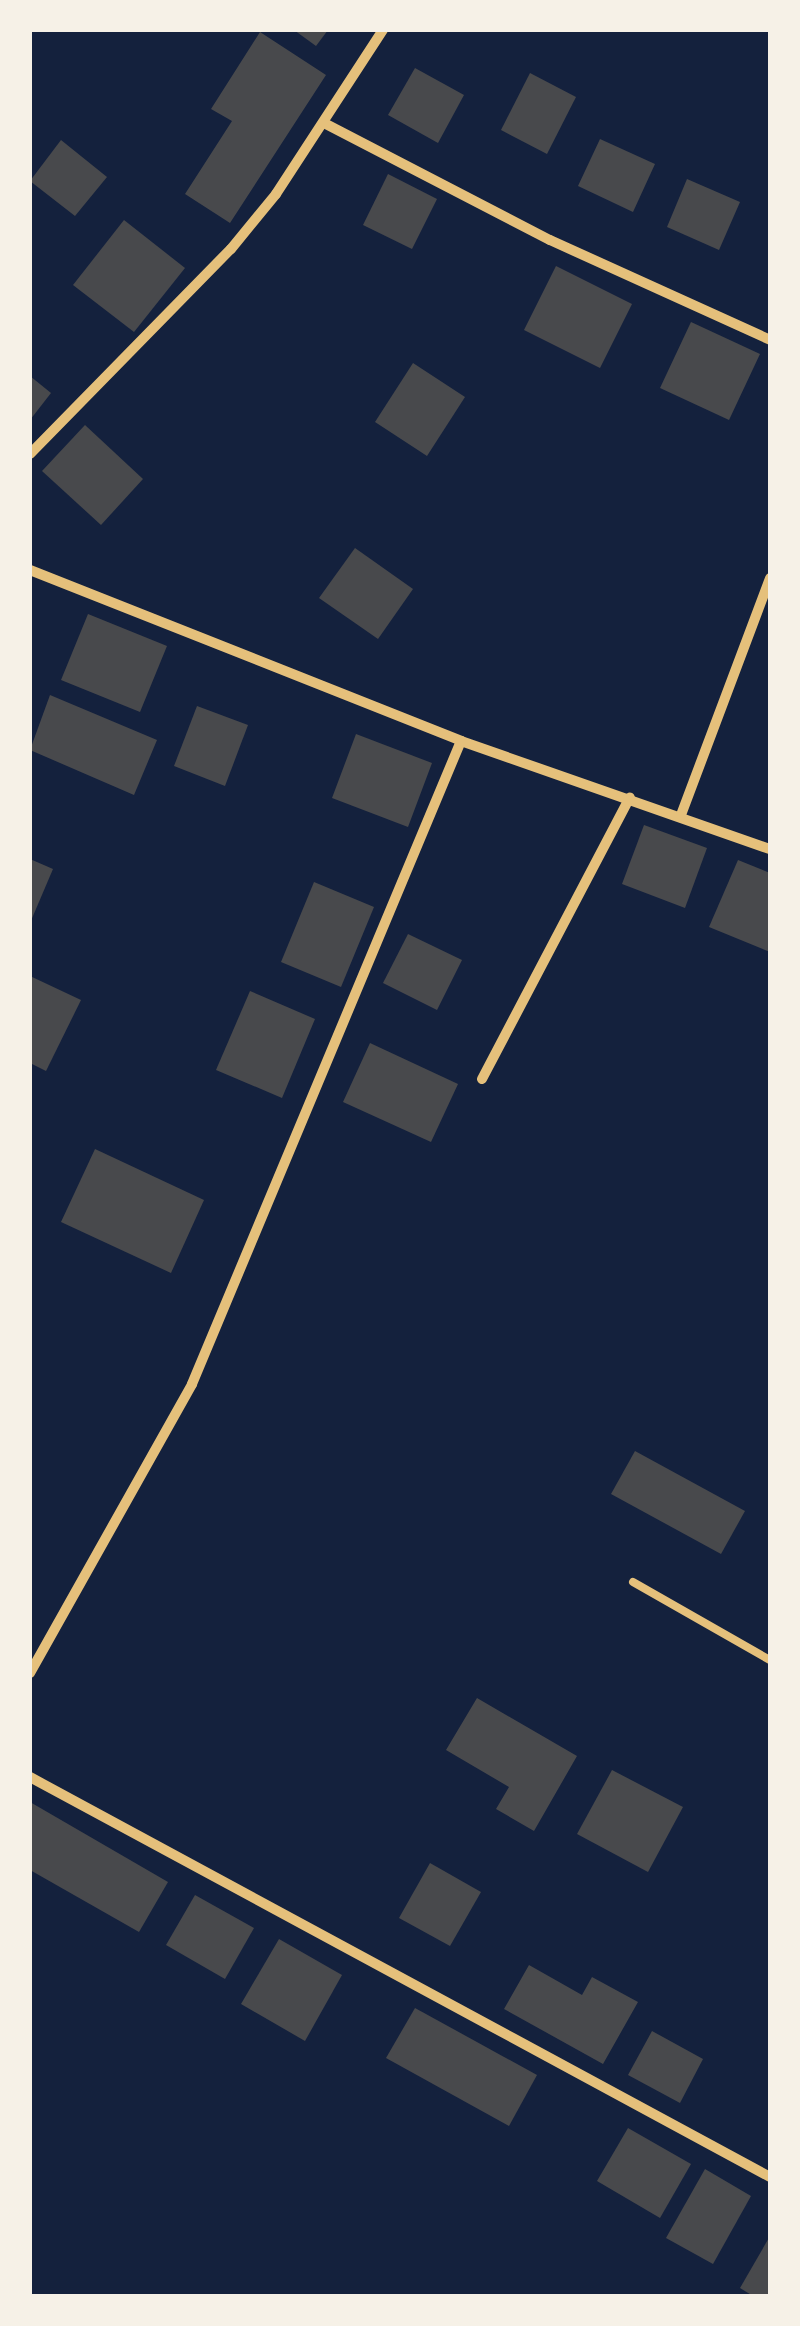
<!DOCTYPE html>
<html>
<head>
<meta charset="utf-8">
<style>
  body { margin:0 }
  #map { position:relative; width:800px; height:2326px; overflow:hidden; background:#14213d; font-family:Cabin,sans-serif }
  div>[style] { position:absolute }
  .building>* { inset:0; background:#48494c }
  .service>* { height:8px; margin:-4px; padding:0 4px; transform-origin:4px; border-radius:4px; background:#e5c07b }
  .minor>* { height:10px; margin:-5px; padding:0 5px; transform-origin:5px; border-radius:5px; background:#e5c07b }
  span { translate:-50% -50%; white-space:nowrap; text-align:center; line-height:1.15; -webkit-text-stroke:9px #f6f1e7; paint-order:stroke }
  .frame { position:absolute; inset:0; border:32px solid #f6f1e7; pointer-events:none }
</style>
</head>
<body>
<div id="map">
  <div class="building">
    <div style="clip-path:polygon(294px 30px,328px 30px,316px 46px)"></div>
    <div style="clip-path:polygon(260px 32px,326px 75px,230px 223px,185px 194px,232px 121px,211px 109px)"></div>
    <div style="clip-path:polygon(415px 68px,464px 95px,438px 143px,388px 115px)"></div>
    <div style="clip-path:polygon(530px 73px,576px 97px,547px 154px,501px 130px)"></div>
    <div style="clip-path:polygon(600px 139px,655px 164px,633px 212px,578px 186px)"></div>
    <div style="clip-path:polygon(61px 140px,107px 177px,75px 216px,30px 181px)"></div>
    <div style="clip-path:polygon(388px 174px,437px 199px,412px 249px,363px 225px)"></div>
    <div style="clip-path:polygon(687px 179px,740px 202px,719px 250px,667px 227px)"></div>
    <div style="clip-path:polygon(124px 220px,185px 268px,134px 332px,73px 285px)"></div>
    <div style="clip-path:polygon(556px 266px,632px 304px,600px 368px,524px 330px)"></div>
    <div style="clip-path:polygon(691px 322px,760px 354px,729px 420px,660px 388px)"></div>
    <div style="clip-path:polygon(413px 363px,465px 397px,427px 456px,375px 422px)"></div>
    <div style="clip-path:polygon(30px 376px,51px 393px,30px 420px)"></div>
    <div style="clip-path:polygon(85px 425px,143px 479px,101px 525px,42px 471px)"></div>
    <div style="clip-path:polygon(355px 548px,413px 589px,378px 639px,319px 598px)"></div>
    <div style="clip-path:polygon(88px 614px,167px 646px,140px 712px,61px 680px)"></div>
    <div style="clip-path:polygon(50px 695px,157px 740px,134px 795px,30px 750px)"></div>
    <div style="clip-path:polygon(197px 706px,248px 725px,225px 786px,174px 766px)"></div>
    <div style="clip-path:polygon(356px 734px,432px 763px,408px 827px,332px 798px)"></div>
    <div style="clip-path:polygon(644px 825px,707px 848px,685px 908px,622px 884px)"></div>
    <div style="clip-path:polygon(30px 859px,53px 869px,30px 923px)"></div>
    <div style="clip-path:polygon(738px 860px,770px 873px,770px 952px,709px 927px)"></div>
    <div style="clip-path:polygon(314px 882px,374px 907px,341px 987px,281px 962px)"></div>
    <div style="clip-path:polygon(408px 934px,462px 960px,437px 1010px,383px 983px)"></div>
    <div style="clip-path:polygon(30px 976px,81px 1000px,46px 1071px,30px 1063px)"></div>
    <div style="clip-path:polygon(250px 991px,315px 1019px,282px 1098px,216px 1070px)"></div>
    <div style="clip-path:polygon(370px 1043px,458px 1084px,431px 1142px,343px 1102px)"></div>
    <div style="clip-path:polygon(95px 1149px,204px 1200px,171px 1273px,61px 1222px)"></div>
    <div style="clip-path:polygon(635px 1451px,745px 1511px,721px 1554px,611px 1494px)"></div>
    <div style="clip-path:polygon(477px 1698px,577px 1756px,534px 1831px,496px 1809px,509px 1787px,446px 1750px)"></div>
    <div style="clip-path:polygon(612px 1770px,683px 1807px,648px 1872px,577px 1834px)"></div>
    <div style="clip-path:polygon(30px 1802px,168px 1882px,139px 1932px,30px 1870px)"></div>
    <div style="clip-path:polygon(430px 1863px,481px 1892px,450px 1946px,399px 1918px)"></div>
    <div style="clip-path:polygon(195px 1895px,254px 1928px,225px 1979px,166px 1945px)"></div>
    <div style="clip-path:polygon(279px 1939px,342px 1975px,305px 2041px,241px 2004px)"></div>
    <div style="clip-path:polygon(529px 1965px,582px 1995px,592px 1977px,638px 2002px,603px 2064px,504px 2009px)"></div>
    <div style="clip-path:polygon(415px 2008px,537px 2075px,509px 2126px,386px 2058px)"></div>
    <div style="clip-path:polygon(652px 2031px,703px 2059px,680px 2103px,628px 2075px)"></div>
    <div style="clip-path:polygon(628px 2128px,691px 2164px,660px 2218px,597px 2181px)"></div>
    <div style="clip-path:polygon(705px 2169px,751px 2196px,713px 2264px,666px 2238px)"></div>
    <div style="clip-path:polygon(770px 2236px,770px 2296px,753px 2296px,740px 2288px)"></div>
  </div>
  <div class="service">
    <div style="left:633px;top:1582px;width:158px;rotate:29.7deg"></div>
  </div>
  <div class="minor">
    <div style="left:324px;top:123px;width:254px;rotate:27.4deg"></div>
    <div style="left:550px;top:240px;width:242px;rotate:24.4deg"></div>
    <div style="left:30px;top:454px;width:287px;rotate:-45.6deg"></div>
    <div style="left:231px;top:249px;width:71px;rotate:-50.7deg"></div>
    <div style="left:276px;top:194px;width:196px;rotate:-56.9deg"></div>
    <div style="left:30px;top:570px;width:464px;rotate:21.6deg"></div>
    <div style="left:461px;top:741px;width:327px;rotate:19.3deg"></div>
    <div style="left:681px;top:815px;width:253px;rotate:-69.4deg"></div>
    <div style="left:482px;top:1079px;width:318px;rotate:-62.3deg"></div>
    <div style="left:30px;top:1673px;width:331px;rotate:-60.7deg"></div>
    <div style="left:192px;top:1384px;width:697px;rotate:-67.3deg"></div>
    <div style="left:30px;top:1777px;width:841px;rotate:28.39deg"></div>
  </div>
  <div class="frame"></div>
</div>
</body>
</html>
